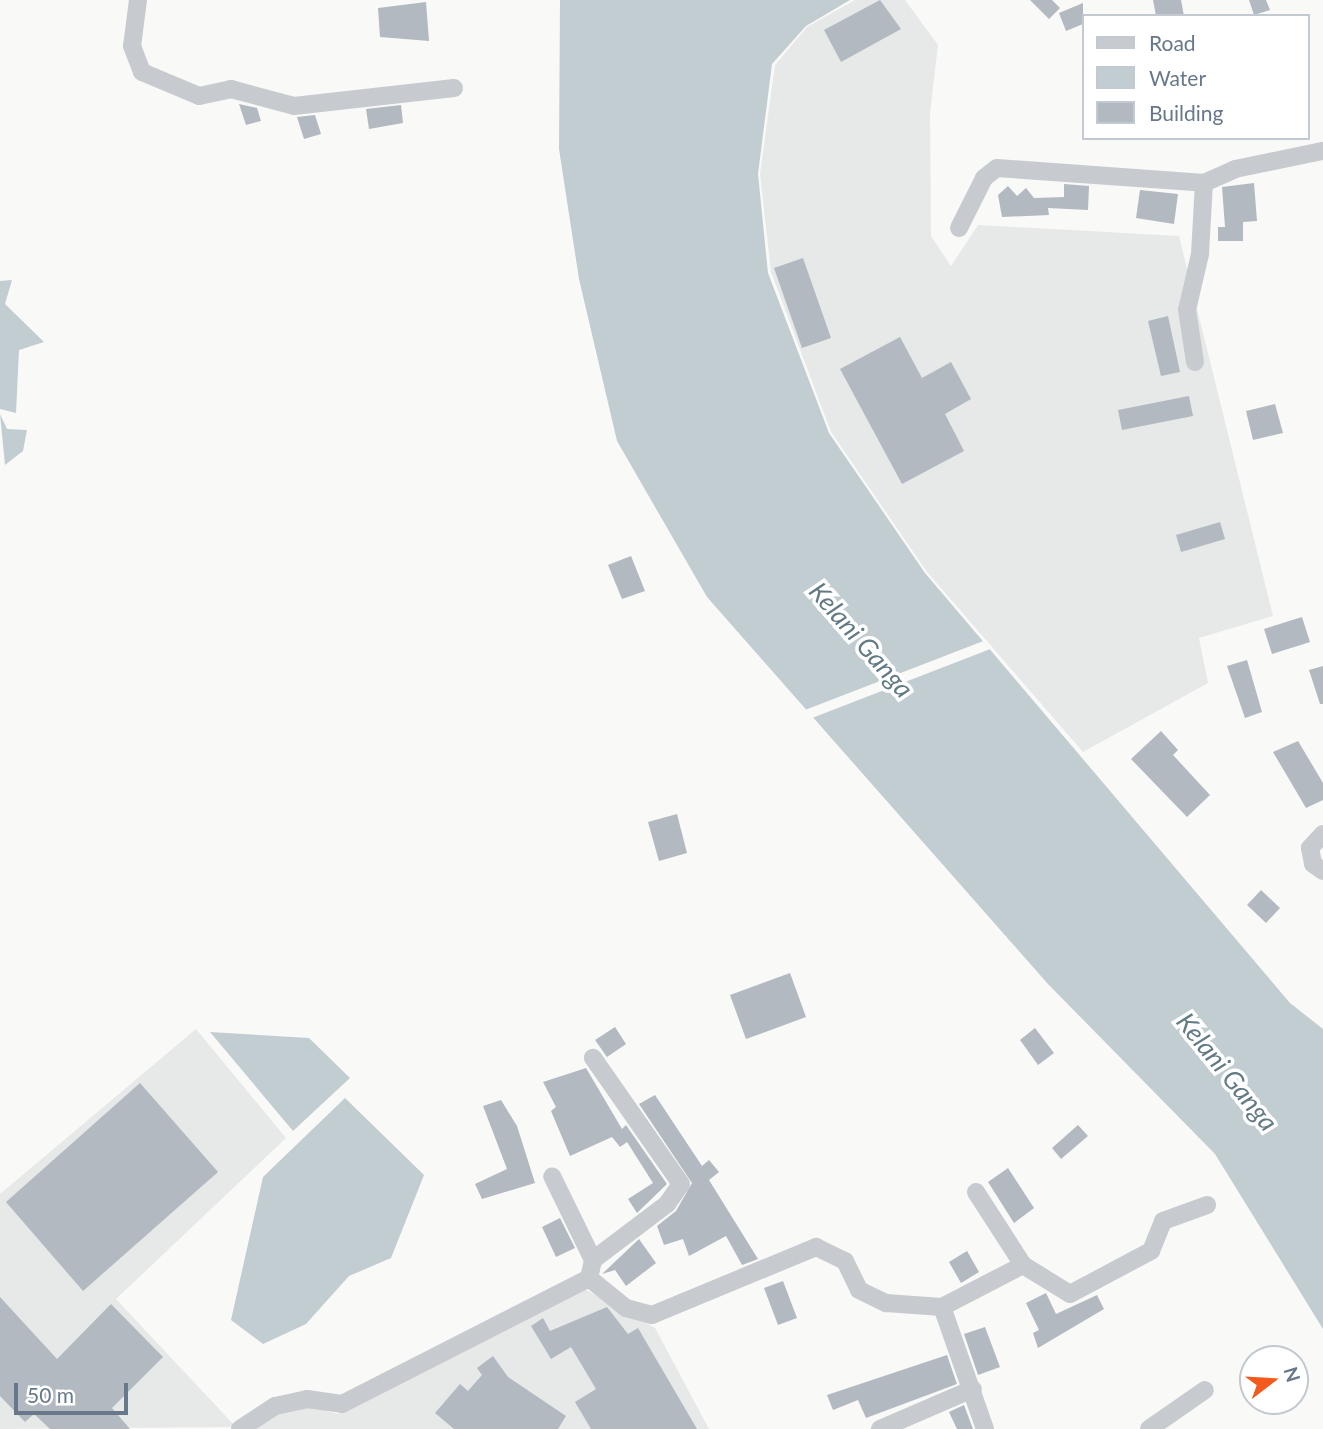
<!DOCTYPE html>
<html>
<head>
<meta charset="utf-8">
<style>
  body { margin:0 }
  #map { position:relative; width:1323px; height:1429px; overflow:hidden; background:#f9f9f7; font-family:Lato,sans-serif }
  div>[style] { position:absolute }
  .built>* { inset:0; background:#e7e8e8 }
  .water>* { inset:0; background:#c2cdd2 }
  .pier>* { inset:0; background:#f9f9f7 }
  .building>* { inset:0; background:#b2b9c0 }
  .minor>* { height:18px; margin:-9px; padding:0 9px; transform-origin:9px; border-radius:9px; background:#c7cbcf }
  span { translate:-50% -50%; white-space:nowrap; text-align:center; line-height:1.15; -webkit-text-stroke:7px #fff; paint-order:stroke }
  .water-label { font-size:26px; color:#627a85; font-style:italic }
  .legend { position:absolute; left:1082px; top:14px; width:228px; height:126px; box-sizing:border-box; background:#fff; border:2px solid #c2c9d0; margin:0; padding:9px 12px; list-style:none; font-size:21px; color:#66788a }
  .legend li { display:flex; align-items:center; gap:14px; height:35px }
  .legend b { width:35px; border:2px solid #c2c9d0 }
  .north { position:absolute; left:1239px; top:1345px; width:70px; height:70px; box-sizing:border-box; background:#fff; border:2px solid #c2c9d0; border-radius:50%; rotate:73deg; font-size:19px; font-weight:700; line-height:28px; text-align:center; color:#66788a }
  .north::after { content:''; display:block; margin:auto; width:24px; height:32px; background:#f25a1e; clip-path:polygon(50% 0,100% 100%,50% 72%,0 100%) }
  .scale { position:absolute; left:14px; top:1383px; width:114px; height:32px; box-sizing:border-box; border:4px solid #66788a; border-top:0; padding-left:9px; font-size:21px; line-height:24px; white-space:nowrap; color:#66788a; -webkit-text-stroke:5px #fff; paint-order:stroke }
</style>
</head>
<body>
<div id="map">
  <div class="built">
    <div style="clip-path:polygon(855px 0,905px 0,938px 45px,930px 113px,931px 236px,951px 266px,978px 225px,1179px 236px,1273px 616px,1199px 638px,1208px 683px,1083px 752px,927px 572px,831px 432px,771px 272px,760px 174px,775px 65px,807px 27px)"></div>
    <div style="clip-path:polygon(196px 1029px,286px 1138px,116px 1299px,236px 1427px,0 1429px,0 1194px)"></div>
    <div style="clip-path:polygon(581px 1287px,655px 1328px,709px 1429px,245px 1429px,276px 1412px,307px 1406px,338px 1414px)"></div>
  </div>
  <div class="water">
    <div style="clip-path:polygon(560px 0,850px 0,806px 26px,772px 64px,758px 174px,768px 273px,829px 433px,925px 573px,1290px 1003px,1323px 1029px,1323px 1329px,1215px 1154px,1048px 984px,707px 597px,617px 441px,579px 279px,559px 149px)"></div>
    <div style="clip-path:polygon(12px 280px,5px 304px,44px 342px,19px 350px,16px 413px,0 409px,0 281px)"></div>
    <div style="clip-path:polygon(0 414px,7px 429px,27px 430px,23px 451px,5px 465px)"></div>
    <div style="clip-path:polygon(210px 1032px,309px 1038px,350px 1078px,293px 1131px)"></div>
    <div style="clip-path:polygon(345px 1098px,424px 1175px,391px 1258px,349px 1276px,306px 1324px,263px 1344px,231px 1320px,263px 1177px)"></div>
  </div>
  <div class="pier">
    <div style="clip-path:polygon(986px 640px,993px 648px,812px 718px,805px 710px)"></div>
  </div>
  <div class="building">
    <div style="clip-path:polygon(880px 0,901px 29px,841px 62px,824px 30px)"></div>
    <div style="clip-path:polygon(1030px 0,1052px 0,1060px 8px,1049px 19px)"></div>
    <div style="clip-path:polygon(1153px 0,1181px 0,1184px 16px,1156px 16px)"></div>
    <div style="clip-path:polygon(1249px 0,1266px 0,1270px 10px,1254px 15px)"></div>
    <div style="clip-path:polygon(426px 2px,429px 41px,380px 37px,378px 8px)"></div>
    <div style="clip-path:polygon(1083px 3px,1083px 24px,1066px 31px,1059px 13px)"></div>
    <div style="clip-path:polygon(239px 104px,257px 108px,261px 121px,246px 125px)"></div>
    <div style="clip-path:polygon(401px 105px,403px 123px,369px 129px,366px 109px)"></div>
    <div style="clip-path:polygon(315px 115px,321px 134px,304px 139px,297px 117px)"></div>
    <div style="clip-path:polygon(1254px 183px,1257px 221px,1243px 222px,1243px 241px,1218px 241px,1218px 227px,1225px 227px,1222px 187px)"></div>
    <div style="clip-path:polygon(1064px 184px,1089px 186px,1088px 210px,1048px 208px,1049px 215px,1002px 217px,998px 195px,1008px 186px,1017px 196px,1026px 188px,1034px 198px,1064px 197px)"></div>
    <div style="clip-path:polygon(1140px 190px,1178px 194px,1174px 224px,1136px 218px)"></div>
    <div style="clip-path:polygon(803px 258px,831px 338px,802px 348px,774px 268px)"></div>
    <div style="clip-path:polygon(1168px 316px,1180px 372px,1161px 376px,1148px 321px)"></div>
    <div style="clip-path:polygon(900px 337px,922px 378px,951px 362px,971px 399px,945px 414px,964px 451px,902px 484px,840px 369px)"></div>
    <div style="clip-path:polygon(1189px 396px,1193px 416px,1122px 430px,1118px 410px)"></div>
    <div style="clip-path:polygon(1275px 404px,1283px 433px,1253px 440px,1246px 411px)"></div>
    <div style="clip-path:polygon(1220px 522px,1225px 539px,1181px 552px,1176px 535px)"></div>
    <div style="clip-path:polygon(631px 556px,645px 591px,622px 599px,608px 565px)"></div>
    <div style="clip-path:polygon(1302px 617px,1310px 642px,1272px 654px,1264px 629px)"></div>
    <div style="clip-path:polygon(1247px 660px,1262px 712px,1245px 718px,1227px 666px)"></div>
    <div style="clip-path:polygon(1323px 666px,1323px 704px,1320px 704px,1309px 670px)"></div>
    <div style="clip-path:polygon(1161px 731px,1178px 750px,1173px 755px,1210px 795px,1187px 817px,1131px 759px)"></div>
    <div style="clip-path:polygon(1298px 741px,1323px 783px,1323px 800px,1306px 808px,1273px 752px)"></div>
    <div style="clip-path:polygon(677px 814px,687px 853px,659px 861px,648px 822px)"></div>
    <div style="clip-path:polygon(1261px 890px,1280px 908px,1266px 923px,1247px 905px)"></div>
    <div style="clip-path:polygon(790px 973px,806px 1017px,746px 1039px,730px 995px)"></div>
    <div style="clip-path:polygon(615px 1027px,626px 1044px,607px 1057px,595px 1040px)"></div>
    <div style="clip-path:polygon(1035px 1028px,1054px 1053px,1038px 1065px,1020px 1040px)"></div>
    <div style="clip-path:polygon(586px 1068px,622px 1129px,626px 1125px,667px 1184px,637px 1213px,628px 1199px,653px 1183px,627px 1142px,620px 1147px,612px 1137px,570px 1156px,551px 1111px,556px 1107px,543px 1082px)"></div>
    <div style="clip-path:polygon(140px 1083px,218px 1172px,83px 1291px,6px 1202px)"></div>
    <div style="clip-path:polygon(655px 1095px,702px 1166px,709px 1160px,719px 1172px,709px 1180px,758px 1259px,742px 1265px,726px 1236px,689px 1256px,683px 1239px,664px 1245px,657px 1226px,676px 1211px,692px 1183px,639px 1104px)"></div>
    <div style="clip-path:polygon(501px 1100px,517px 1126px,535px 1183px,482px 1199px,475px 1184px,507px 1169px,483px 1106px)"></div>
    <div style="clip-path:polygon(1078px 1125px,1088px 1136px,1061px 1159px,1052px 1148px)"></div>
    <div style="clip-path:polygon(1008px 1168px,1034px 1208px,1014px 1223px,988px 1182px)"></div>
    <div style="clip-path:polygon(560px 1218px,575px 1248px,556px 1257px,542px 1227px)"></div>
    <div style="clip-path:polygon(639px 1239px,656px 1263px,626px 1286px,615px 1270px,602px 1274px)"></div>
    <div style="clip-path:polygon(967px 1251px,979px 1272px,961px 1283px,949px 1262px)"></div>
    <div style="clip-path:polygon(783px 1281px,797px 1318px,778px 1325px,764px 1288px)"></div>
    <div style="clip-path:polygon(1046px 1293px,1056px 1314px,1097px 1295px,1104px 1309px,1038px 1348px,1033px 1333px,1039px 1330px,1026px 1303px)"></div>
    <div style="clip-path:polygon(0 1297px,57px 1359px,111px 1304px,163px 1357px,112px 1408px,130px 1429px,50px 1429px,34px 1414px,25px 1422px,0 1396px)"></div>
    <div style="clip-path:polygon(607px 1307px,628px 1334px,638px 1328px,697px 1429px,591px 1429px,575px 1402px,596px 1389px,571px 1347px,551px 1359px,531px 1326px,543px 1318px,550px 1331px)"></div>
    <div style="clip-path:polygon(985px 1327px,1000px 1367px,978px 1375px,964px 1334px)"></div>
    <div style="clip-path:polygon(947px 1355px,957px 1384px,866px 1418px,858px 1400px,833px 1410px,827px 1395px)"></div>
    <div style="clip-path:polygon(493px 1356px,508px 1377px,566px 1416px,558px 1429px,454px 1429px,435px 1413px,460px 1384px,468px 1391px,482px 1375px,477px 1368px)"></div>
    <div style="clip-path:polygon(964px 1405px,973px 1429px,957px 1429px,949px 1412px)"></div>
  </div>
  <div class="minor">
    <div style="left:138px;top:0;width:46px;rotate:97.4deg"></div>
    <div style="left:132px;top:46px;width:28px;rotate:69deg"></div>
    <div style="left:142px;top:72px;width:62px;rotate:22.8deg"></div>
    <div style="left:199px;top:96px;width:33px;rotate:-12deg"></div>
    <div style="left:231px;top:89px;width:65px;rotate:15.1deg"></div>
    <div style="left:294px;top:106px;width:161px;rotate:-6.4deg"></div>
    <div style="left:959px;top:228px;width:56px;rotate:-63.4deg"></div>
    <div style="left:984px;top:178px;width:16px;rotate:-38deg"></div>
    <div style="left:997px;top:168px;width:208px;rotate:4.1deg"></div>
    <div style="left:1195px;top:362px;width:53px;rotate:-98.7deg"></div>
    <div style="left:1187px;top:310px;width:57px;rotate:-76.9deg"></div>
    <div style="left:1200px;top:254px;width:71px;rotate:-86.8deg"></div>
    <div style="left:1204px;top:183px;width:34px;rotate:-24deg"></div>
    <div style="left:1235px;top:169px;width:90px;rotate:-11.6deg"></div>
    <div style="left:1323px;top:834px;width:19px;rotate:133deg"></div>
    <div style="left:1310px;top:848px;width:16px;rotate:79deg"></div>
    <div style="left:1313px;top:864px;width:12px;rotate:35deg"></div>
    <div style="left:976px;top:1192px;width:87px;rotate:57.2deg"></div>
    <div style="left:1023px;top:1265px;width:55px;rotate:31.7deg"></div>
    <div style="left:1070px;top:1294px;width:92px;rotate:-28deg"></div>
    <div style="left:1151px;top:1251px;width:32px;rotate:-68deg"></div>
    <div style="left:1163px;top:1221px;width:47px;rotate:-20deg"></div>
    <div style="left:593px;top:1260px;width:93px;rotate:-37.1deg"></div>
    <div style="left:667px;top:1204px;width:24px;rotate:-55deg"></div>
    <div style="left:681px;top:1184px;width:154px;rotate:-124.9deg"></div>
    <div style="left:589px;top:1278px;width:48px;rotate:39deg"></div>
    <div style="left:626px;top:1308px;width:27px;rotate:15deg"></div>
    <div style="left:652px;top:1315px;width:178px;rotate:-22.5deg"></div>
    <div style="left:816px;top:1247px;width:32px;rotate:26deg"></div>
    <div style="left:845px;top:1261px;width:32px;rotate:64deg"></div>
    <div style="left:859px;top:1290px;width:30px;rotate:26deg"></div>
    <div style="left:886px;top:1303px;width:56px;rotate:4.1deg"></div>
    <div style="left:240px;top:1429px;width:42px;rotate:-33.3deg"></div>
    <div style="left:275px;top:1406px;width:33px;rotate:-12deg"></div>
    <div style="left:307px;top:1399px;width:35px;rotate:8deg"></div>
    <div style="left:342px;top:1404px;width:277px;rotate:-27deg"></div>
    <div style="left:589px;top:1278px;width:18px;rotate:-77deg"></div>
    <div style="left:593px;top:1260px;width:93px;rotate:-116deg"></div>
    <div style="left:880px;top:1429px;width:101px;rotate:-23.3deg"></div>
    <div style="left:985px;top:1429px;width:129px;rotate:-109.4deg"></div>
    <div style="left:942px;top:1307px;width:91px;rotate:-27.4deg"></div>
    <div style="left:1149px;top:1429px;width:68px;rotate:-34.9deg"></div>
  </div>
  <div class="water-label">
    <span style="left:861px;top:640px;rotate:49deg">Kelani Ganga</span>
    <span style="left:1227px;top:1072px;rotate:51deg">Kelani Ganga</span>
  </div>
  <ul class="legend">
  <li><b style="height:9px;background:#c7cbcf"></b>Road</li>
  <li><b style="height:19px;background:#c2cdd2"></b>Water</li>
  <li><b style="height:19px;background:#b2b9c0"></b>Building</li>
  </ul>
  <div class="north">N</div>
  <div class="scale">50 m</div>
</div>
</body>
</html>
